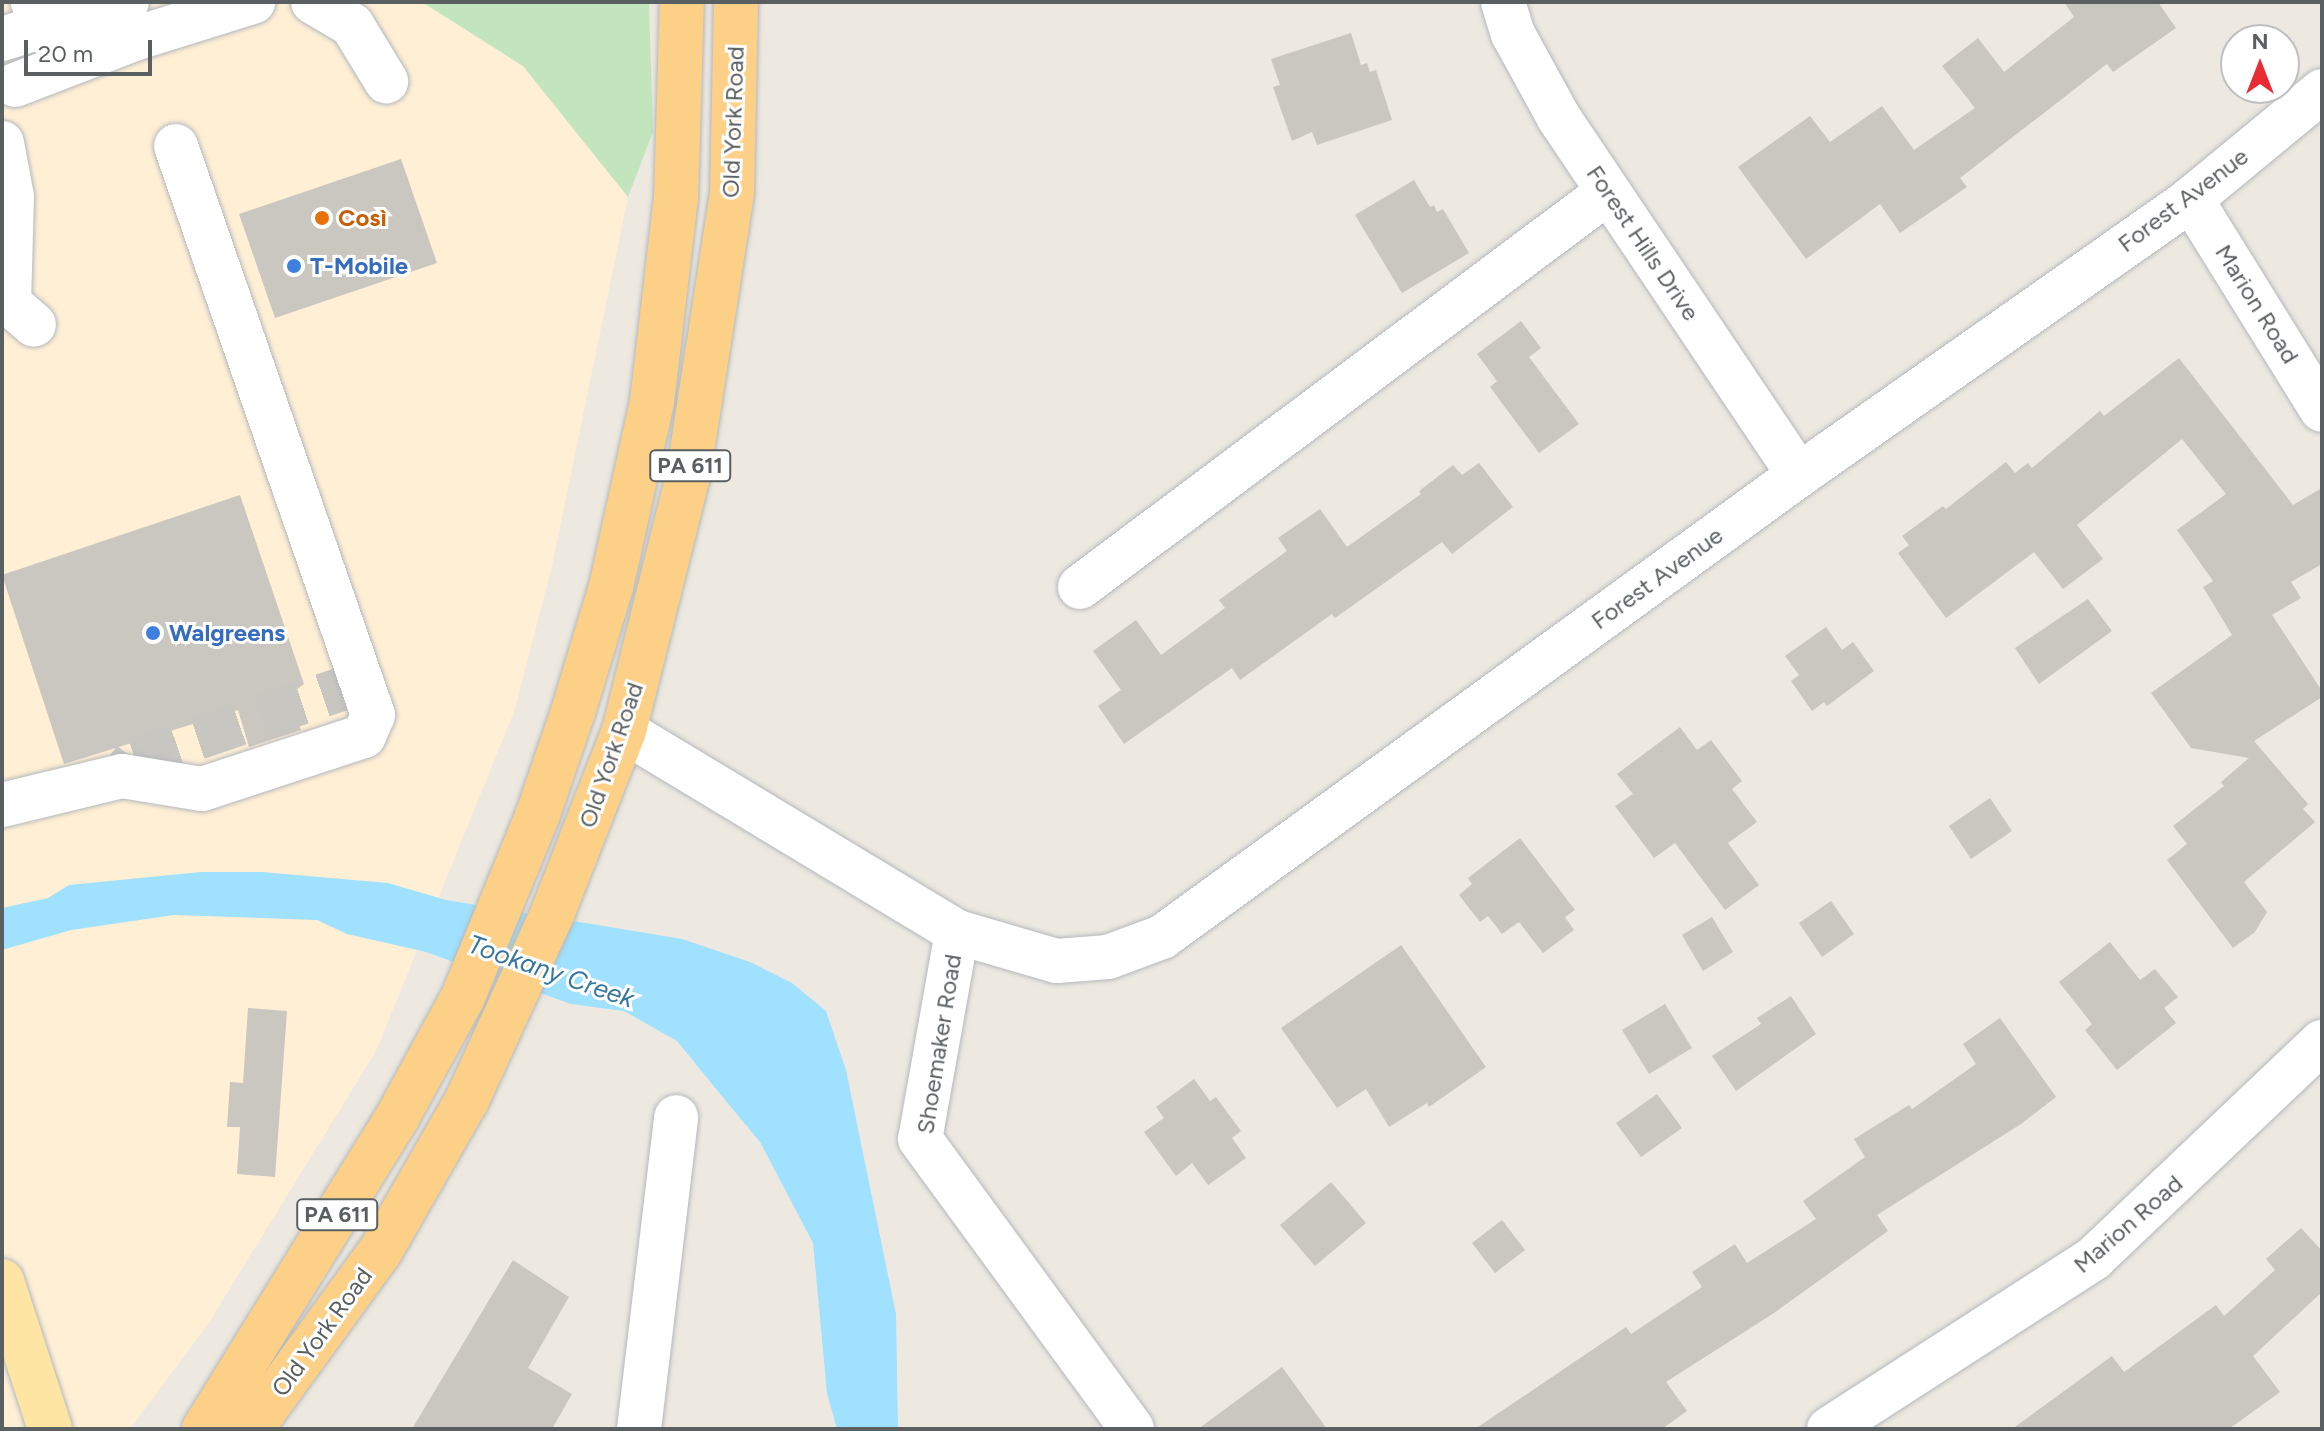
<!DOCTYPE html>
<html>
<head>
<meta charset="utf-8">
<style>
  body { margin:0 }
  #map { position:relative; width:2324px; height:1431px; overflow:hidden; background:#ede9e1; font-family:Figtree,sans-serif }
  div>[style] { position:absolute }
  .commercial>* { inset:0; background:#feefd5 }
  .green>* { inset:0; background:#c2e5bd }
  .water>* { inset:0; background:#9fe1ff }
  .building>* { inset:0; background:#cac6c0 }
  .minor-tunnel>* { height:44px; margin-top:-22px; transform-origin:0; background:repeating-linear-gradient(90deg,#c8c6c1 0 44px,transparent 0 66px) }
  .roads { filter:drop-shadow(0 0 2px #b4b8bc) drop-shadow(0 0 2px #b4b8bc) }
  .minor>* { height:44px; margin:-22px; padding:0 22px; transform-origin:22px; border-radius:22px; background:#fff }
  .major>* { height:44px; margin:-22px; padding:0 22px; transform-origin:22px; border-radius:22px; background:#ffe5a4 }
  .highway>* { height:44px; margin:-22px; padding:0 22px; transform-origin:22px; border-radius:22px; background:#fdd088 }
  .dots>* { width:22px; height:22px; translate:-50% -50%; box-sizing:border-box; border:4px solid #fff; border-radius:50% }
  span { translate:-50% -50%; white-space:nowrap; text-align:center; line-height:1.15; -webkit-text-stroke:6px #fff; paint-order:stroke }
  .shield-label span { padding:2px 6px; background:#fff; border:2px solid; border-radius:6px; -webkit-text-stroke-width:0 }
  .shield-label { font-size:22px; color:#5a5f62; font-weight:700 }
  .street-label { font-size:24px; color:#5a5f62 }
  .food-label { font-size:24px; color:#c56008; font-weight:700 }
  .left { translate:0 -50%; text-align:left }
  .shop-label { font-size:24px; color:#366cbe; font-weight:700 }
  .water-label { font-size:26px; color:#37779f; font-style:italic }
  .frame { position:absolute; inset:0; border:4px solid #5a5f62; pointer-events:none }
  .north { position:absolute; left:2220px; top:24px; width:80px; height:80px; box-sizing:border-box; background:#fff; border:2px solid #bdbfc0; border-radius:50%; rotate:0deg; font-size:22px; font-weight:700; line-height:32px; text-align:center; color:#5a5f62 }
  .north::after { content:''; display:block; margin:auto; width:28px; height:36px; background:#e92b34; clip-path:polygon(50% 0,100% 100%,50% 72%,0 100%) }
  .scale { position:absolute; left:24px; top:40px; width:128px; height:36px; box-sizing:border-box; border:4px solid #5a5f62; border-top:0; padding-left:10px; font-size:24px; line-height:28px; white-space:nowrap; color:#5a5f62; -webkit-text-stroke:6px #fff; paint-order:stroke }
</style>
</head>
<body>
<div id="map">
  <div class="commercial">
    <div style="clip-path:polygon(2px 2px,422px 2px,523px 66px,628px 197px,552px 566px,514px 712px,376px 1051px,208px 1324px,130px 1429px,2px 1429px)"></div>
  </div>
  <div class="green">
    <div style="clip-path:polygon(422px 2px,649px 2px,653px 132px,628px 197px,523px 66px)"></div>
  </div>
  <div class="water">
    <div style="clip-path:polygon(201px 872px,262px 872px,388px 883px,446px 900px,682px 939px,750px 962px,792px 983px,826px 1011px,846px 1070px,896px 1314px,898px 1429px,837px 1429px,827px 1393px,813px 1243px,760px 1142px,721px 1095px,677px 1041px,624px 1011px,571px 1004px,426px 952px,347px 934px,317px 920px,174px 915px,71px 930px,2px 950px,2px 908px,48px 898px,69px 885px)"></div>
  </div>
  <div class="building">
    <div style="clip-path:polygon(2064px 2px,2158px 2px,2176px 28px,2113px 72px,2107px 64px,1960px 178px,1967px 187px,1900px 233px,1880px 204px,1806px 259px,1738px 167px,1810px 116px,1830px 142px,1882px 106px,1914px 150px,1975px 108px,1942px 66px,1978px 38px,2004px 72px,2074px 17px)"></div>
    <div style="clip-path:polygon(1351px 33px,1361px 65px,1367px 63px,1370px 72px,1376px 70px,1392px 120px,1317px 145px,1312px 132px,1292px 141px,1273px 87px,1280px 85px,1271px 59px)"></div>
    <div style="clip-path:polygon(401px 159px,437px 263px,275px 318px,239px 214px)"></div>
    <div style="clip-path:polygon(1414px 180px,1430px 207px,1434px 205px,1437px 212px,1443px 209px,1469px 253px,1402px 293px,1355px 215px)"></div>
    <div style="clip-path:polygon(1521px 321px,1541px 348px,1529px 357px,1579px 424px,1539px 453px,1490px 387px,1497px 381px,1477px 354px)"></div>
    <div style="clip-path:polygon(2179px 358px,2293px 505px,2322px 488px,2322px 564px,2291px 582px,2301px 598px,2272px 615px,2322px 691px,2322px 697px,2254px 741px,2308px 804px,2303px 809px,2315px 822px,2244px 882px,2267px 912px,2255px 932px,2233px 948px,2167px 860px,2187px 844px,2173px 826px,2224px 786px,2221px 782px,2249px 758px,2191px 748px,2151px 693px,2232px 635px,2203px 587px,2213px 581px,2177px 530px,2226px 494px,2182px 439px,2077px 525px,2103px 559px,2063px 589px,2034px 552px,1946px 618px,1898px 553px,1909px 545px,1902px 536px,1943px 506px,1946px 509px,2006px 462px,2015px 473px,2028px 463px,2032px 468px,2100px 411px,2104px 416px)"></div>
    <div style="clip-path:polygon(1479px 463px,1513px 507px,1452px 554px,1442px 542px,1335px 618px,1332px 614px,1240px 680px,1232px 668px,1124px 744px,1098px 706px,1121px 690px,1093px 651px,1136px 620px,1161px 655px,1225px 608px,1219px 600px,1287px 551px,1278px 538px,1320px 509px,1347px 547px,1421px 494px,1419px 491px,1453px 465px,1462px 475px)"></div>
    <div style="clip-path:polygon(240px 495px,304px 684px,288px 696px,301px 730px,249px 747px,238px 710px,64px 764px,2px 575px)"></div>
    <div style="clip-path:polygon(2088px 599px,2112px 631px,2039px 684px,2015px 648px)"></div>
    <div style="clip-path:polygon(1826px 627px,1842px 650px,1853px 642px,1874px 671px,1827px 706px,1824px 702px,1812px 711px,1791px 681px,1799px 675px,1785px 656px)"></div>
    <div style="clip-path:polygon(1680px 727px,1697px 750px,1711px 740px,1742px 781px,1732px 789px,1757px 822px,1728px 843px,1759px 885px,1725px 910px,1675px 843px,1654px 858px,1615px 806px,1633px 794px,1617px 774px)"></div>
    <div style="clip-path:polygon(1990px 798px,2012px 831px,1971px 859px,1949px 826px)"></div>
    <div style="clip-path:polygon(1520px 838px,1575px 910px,1565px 917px,1574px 930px,1543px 953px,1519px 922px,1502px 934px,1488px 916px,1480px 922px,1459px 895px,1472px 884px,1468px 878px)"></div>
    <div style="clip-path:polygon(1831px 901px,1854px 934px,1822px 957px,1799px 923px)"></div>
    <div style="clip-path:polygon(1712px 917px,1733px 952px,1703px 971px,1682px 935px)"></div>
    <div style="clip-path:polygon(2110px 942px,2140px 980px,2155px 969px,2178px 997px,2164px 1008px,2176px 1023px,2117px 1070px,2085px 1030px,2092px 1024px,2059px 982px)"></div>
    <div style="clip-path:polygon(1401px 945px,1486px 1067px,1429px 1107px,1427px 1103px,1389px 1127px,1366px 1089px,1337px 1108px,1281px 1028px)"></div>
    <div style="clip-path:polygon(1791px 996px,1816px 1034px,1736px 1091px,1712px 1056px,1761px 1024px,1757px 1018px)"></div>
    <div style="clip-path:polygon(1665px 1004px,1692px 1048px,1649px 1074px,1622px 1030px)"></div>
    <div style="clip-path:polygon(248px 1008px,287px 1011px,275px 1177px,237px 1174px,240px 1127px,227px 1127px,230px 1082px,243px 1083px)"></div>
    <div style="clip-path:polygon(2000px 1018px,2056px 1097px,2021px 1124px,1877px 1215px,1888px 1231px,1774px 1313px,1666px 1382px,1687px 1411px,1662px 1429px,1475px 1429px,1626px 1327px,1631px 1334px,1702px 1287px,1692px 1272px,1735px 1244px,1747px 1263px,1816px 1219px,1803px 1201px,1865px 1157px,1854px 1139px,1909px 1105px,1912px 1109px,1976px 1064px,1963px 1044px)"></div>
    <div style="clip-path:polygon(1194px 1079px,1210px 1101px,1216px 1097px,1241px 1131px,1232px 1138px,1246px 1158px,1208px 1185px,1192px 1163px,1176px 1176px,1144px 1132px,1164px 1118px,1156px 1107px)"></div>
    <div style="clip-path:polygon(1657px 1094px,1682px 1128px,1641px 1157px,1616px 1123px)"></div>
    <div style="clip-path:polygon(1331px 1182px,1366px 1223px,1315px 1266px,1280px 1225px)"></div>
    <div style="clip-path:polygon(1502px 1220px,1525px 1250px,1495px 1273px,1472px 1243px)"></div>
    <div style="clip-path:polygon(2301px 1228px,2322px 1251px,2322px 1292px,2253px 1356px,2280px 1392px,2229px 1429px,2012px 1429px,2112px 1356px,2124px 1372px,2216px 1305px,2224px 1316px,2275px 1270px,2266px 1259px)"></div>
    <div style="clip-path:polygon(513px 1260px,569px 1297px,528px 1368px,572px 1394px,552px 1429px,412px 1429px)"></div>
    <div style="clip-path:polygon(1282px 1367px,1327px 1429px,1198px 1429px)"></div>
  </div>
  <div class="minor-tunnel">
    <div style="left:122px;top:776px;width:21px;rotate:-53deg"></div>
    <div style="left:135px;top:759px;width:237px;rotate:-18.7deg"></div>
  </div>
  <div class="roads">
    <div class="minor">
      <div style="left:313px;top:2px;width:45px;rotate:30.5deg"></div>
      <div style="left:352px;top:25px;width:66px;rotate:58.7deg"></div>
      <div style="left:1503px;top:2px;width:34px;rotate:73deg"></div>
      <div style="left:1513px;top:34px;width:96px;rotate:61.3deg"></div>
      <div style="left:1559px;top:118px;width:430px;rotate:56.1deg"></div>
      <div style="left:50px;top:24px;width:80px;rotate:-15.9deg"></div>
      <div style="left:2px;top:39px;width:50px;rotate:-17.4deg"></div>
      <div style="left:50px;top:24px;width:28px;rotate:-128deg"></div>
      <div style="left:15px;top:85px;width:128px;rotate:-21.1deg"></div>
      <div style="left:134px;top:39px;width:125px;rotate:-17.3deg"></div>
      <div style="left:2px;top:143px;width:55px;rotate:79.5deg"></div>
      <div style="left:12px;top:197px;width:106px;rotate:91.6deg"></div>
      <div style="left:9px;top:303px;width:33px;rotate:41deg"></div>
      <div style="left:2191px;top:199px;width:248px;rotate:58.2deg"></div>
      <div style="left:1080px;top:587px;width:659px;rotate:-36.8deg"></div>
      <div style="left:624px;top:731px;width:389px;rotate:31.1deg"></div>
      <div style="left:957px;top:932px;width:210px;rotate:100.1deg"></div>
      <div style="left:920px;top:1139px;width:359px;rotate:53.8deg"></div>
      <div style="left:2px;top:805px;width:123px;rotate:-13.6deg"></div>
      <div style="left:122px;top:776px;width:81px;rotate:9.2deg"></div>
      <div style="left:202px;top:789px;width:170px;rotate:-18.1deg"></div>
      <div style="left:364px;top:736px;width:23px;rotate:-67deg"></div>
      <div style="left:373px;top:715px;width:602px;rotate:-109.1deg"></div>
      <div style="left:957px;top:932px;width:104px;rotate:16.2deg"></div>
      <div style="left:1057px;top:961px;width:51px;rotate:-4.5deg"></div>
      <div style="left:1108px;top:957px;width:58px;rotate:-20.3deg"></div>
      <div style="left:1162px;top:937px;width:787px;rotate:-35.95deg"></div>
      <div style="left:1799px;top:475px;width:479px;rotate:-35.1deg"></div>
      <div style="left:2191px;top:199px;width:170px;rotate:-39.5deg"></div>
      <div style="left:639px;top:1429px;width:314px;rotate:-83.2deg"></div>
      <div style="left:1829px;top:1429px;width:315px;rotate:-32.8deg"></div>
      <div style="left:2094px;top:1258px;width:314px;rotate:-43.5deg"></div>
    </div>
    <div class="major">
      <div style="left:2px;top:1281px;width:156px;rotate:72deg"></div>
    </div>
    <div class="highway">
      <div style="left:204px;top:1429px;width:370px;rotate:-58.2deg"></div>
      <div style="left:399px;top:1114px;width:133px;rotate:-61.3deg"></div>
      <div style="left:463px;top:997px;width:198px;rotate:-67.7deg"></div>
      <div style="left:538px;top:814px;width:108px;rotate:-71.1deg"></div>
      <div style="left:573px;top:712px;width:131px;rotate:-73.1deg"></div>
      <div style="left:611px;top:587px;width:189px;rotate:-77.5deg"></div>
      <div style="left:652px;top:402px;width:204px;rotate:-83.3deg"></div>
      <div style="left:676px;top:199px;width:197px;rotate:-88.3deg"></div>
      <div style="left:251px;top:1429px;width:221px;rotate:-54deg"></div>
      <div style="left:381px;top:1250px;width:173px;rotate:-60.2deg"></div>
      <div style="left:467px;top:1100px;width:207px;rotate:-65.4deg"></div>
      <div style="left:553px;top:912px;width:194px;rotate:-68.6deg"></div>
      <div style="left:624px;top:731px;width:262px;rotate:-75.9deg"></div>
      <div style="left:688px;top:477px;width:287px;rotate:-81.2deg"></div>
      <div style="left:732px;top:193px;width:191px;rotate:-88.8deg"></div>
    </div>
  </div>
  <div class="dots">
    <div style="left:322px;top:218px;background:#e8710a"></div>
    <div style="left:294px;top:266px;background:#3f7fe0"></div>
    <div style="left:153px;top:633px;background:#3f7fe0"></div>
  </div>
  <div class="shield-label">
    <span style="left:690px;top:466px">PA 611</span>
    <span style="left:337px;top:1215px">PA 611</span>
  </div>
  <div class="street-label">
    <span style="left:733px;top:122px;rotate:-88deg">Old York Road</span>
    <span style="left:2183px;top:200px;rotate:-37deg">Forest Avenue</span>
    <span style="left:1643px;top:243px;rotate:56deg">Forest Hills Drive</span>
    <span style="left:2257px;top:304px;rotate:58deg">Marion Road</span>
    <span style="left:1657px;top:578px;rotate:-36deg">Forest Avenue</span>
    <span style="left:611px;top:755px;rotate:-71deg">Old York Road</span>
    <span style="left:939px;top:1044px;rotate:-81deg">Shoemaker Road</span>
    <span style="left:2128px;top:1224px;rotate:-41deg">Marion Road</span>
    <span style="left:322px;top:1332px;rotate:-54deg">Old York Road</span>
  </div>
  <div class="food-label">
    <span class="left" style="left:338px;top:218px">Così</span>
  </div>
  <div class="shop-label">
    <span class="left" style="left:310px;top:266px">T-Mobile</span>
    <span class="left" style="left:169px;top:633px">Walgreens</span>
  </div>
  <div class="water-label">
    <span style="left:551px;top:972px;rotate:19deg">Tookany Creek</span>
  </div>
  <div class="frame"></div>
  <div class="north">N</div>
  <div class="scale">20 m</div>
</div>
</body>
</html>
